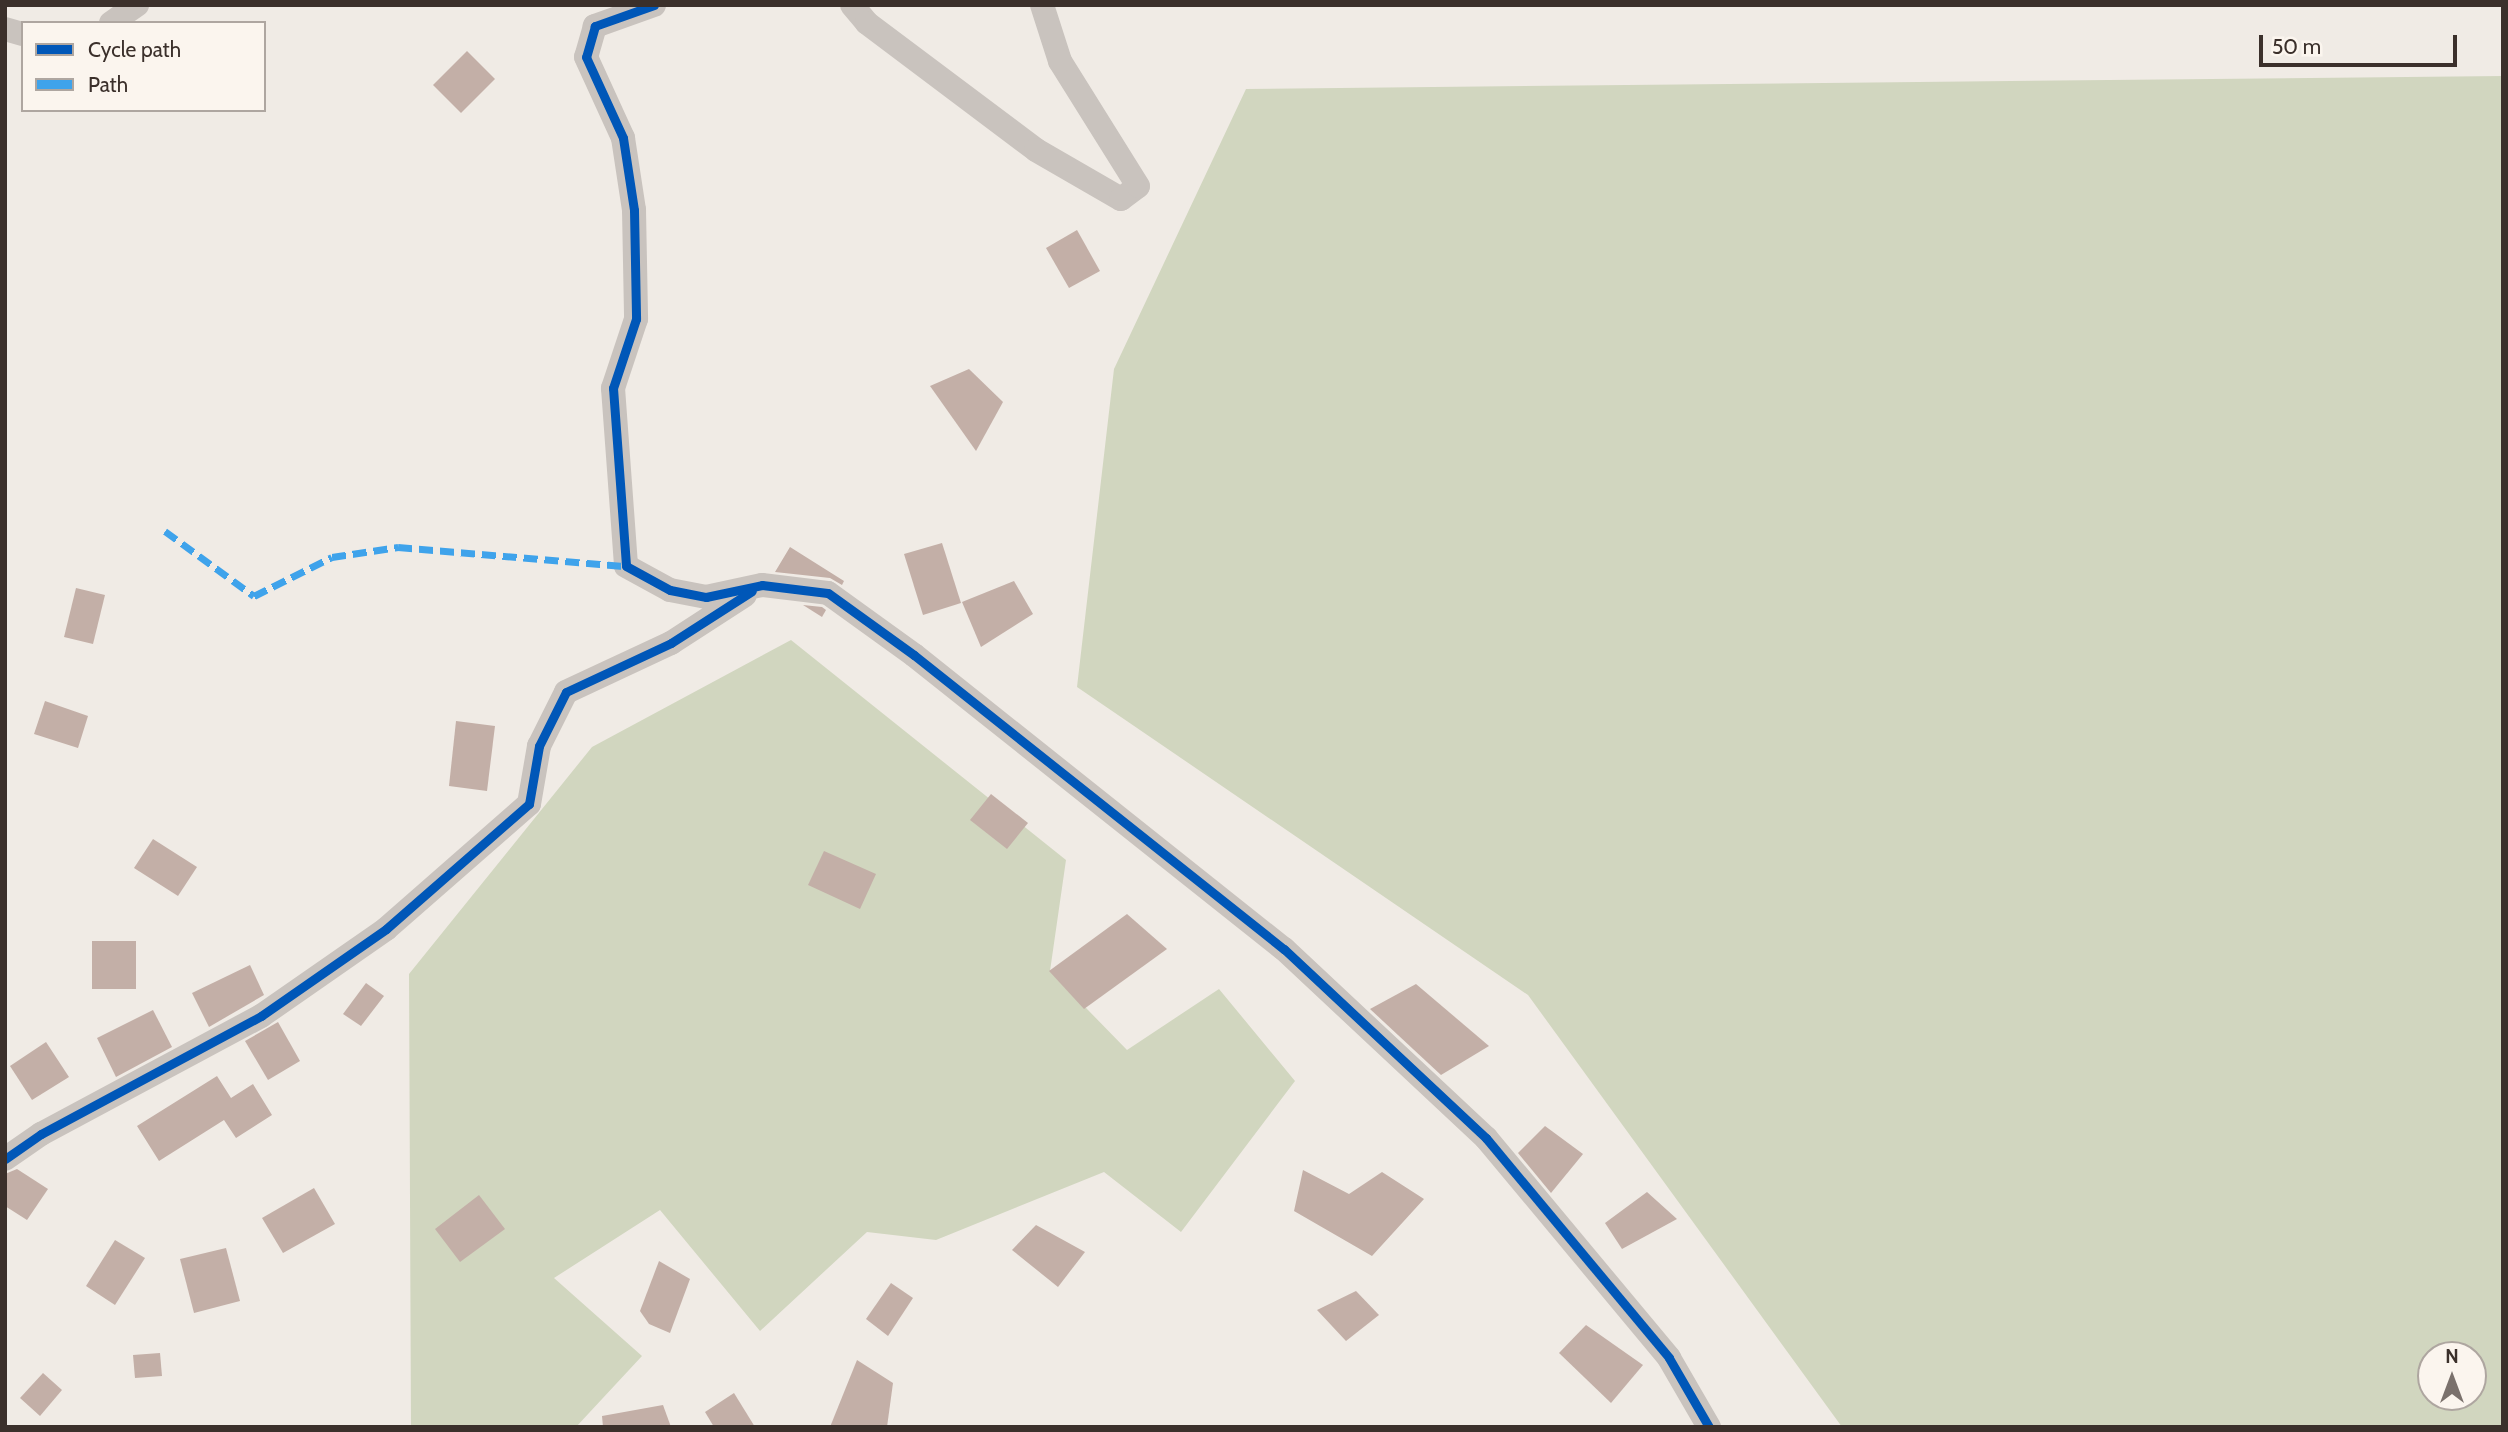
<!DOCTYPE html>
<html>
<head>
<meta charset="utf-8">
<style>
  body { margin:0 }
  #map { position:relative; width:2508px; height:1432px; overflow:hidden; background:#f0ebe5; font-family:Cabin,sans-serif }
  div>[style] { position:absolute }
  .green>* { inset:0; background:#d1d6bf }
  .building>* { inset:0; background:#c3afa7 }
  .minor>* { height:24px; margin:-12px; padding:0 12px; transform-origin:12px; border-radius:12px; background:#c9c3be }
  .quiet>* { height:7px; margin-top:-3.5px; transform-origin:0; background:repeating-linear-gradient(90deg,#3fa3eb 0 14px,transparent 0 21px) }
  .cycleway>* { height:9px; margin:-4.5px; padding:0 4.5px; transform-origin:4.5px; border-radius:4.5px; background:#0057b8 }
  span { translate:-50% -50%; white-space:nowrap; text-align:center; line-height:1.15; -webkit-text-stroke:5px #fbf5ee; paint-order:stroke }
  .frame { position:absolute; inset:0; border:7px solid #3b302b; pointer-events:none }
  .legend { position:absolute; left:21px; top:21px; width:245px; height:91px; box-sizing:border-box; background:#fbf5ee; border:2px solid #aea6a0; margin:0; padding:9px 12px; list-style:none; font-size:21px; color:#3b302b }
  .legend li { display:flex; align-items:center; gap:14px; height:35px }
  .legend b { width:35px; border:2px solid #aea6a0 }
  .north { position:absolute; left:2417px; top:1341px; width:70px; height:70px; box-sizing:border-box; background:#fbf5ee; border:2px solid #aea6a0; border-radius:50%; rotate:0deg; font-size:19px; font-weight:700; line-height:28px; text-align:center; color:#3b302b }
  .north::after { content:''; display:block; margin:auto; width:24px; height:32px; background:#7a716c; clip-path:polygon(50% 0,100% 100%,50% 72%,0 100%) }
  .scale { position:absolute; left:2259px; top:35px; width:198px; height:32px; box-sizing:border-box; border:4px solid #3b302b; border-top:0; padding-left:9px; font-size:21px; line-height:24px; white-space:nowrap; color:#3b302b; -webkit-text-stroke:5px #fbf5ee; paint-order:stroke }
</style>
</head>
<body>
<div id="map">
  <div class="green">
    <div style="clip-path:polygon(evenodd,2503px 76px,2503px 1427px,1842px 1427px,1528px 995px,1077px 687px,1114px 369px,1246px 89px,2503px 76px,2431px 1355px,2473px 1355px,2473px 1397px,2431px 1397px,2431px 1355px)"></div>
    <div style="clip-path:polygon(791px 640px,1066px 860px,1050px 971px,1127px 1050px,1219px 989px,1295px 1081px,1181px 1232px,1104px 1172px,936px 1240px,867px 1232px,760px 1331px,660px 1210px,554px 1278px,642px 1356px,576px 1427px,411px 1427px,409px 974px,592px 747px)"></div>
  </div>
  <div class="building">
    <div style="clip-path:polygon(467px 51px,495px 79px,461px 113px,433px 85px)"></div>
    <div style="clip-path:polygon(1077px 230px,1100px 271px,1069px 288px,1046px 248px)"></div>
    <div style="clip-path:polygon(969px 369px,1003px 402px,976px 451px,930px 386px)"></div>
    <div style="clip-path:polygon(942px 543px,961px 603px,923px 615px,904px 554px)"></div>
    <div style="clip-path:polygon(790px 547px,844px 581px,842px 585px,830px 578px,775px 572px)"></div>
    <div style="clip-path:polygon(1014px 581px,1033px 614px,981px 647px,962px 602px)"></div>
    <div style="clip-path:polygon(76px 588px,105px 595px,93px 644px,64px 637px)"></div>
    <div style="clip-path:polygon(803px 605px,822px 607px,826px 610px,822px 617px)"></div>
    <div style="clip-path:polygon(45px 701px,88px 716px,78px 748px,34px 734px)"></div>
    <div style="clip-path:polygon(456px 721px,495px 726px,487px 791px,449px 786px)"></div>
    <div style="clip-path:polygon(991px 794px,1028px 823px,1007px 849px,970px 820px)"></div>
    <div style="clip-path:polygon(153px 839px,197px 867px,178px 896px,134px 868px)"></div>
    <div style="clip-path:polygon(824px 851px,876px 874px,860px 909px,808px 885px)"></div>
    <div style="clip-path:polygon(1127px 914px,1167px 949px,1084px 1009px,1049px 971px)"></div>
    <div style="clip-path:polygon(92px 941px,136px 941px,136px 989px,92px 989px)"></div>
    <div style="clip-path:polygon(250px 965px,264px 995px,209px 1027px,192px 993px)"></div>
    <div style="clip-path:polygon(366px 983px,384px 996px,361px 1026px,343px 1014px)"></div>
    <div style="clip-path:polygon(1416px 984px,1489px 1046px,1441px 1075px,1370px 1009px)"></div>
    <div style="clip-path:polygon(153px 1010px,172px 1047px,116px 1077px,97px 1038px)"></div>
    <div style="clip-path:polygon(278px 1022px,300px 1061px,268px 1080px,245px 1041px)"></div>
    <div style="clip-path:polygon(46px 1042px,69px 1077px,32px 1100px,10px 1066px)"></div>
    <div style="clip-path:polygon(217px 1076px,231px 1098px,253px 1084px,272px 1115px,236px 1138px,224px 1120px,159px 1161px,137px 1126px)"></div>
    <div style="clip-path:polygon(1545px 1126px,1583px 1154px,1551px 1193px,1518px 1153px)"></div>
    <div style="clip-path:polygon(17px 1169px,48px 1189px,27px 1220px,5px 1206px,5px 1174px)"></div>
    <div style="clip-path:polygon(1303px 1170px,1349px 1194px,1382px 1172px,1424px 1199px,1372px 1256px,1294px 1211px)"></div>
    <div style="clip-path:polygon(314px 1188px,335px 1224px,283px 1253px,262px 1218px)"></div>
    <div style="clip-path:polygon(1647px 1192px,1677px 1219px,1622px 1249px,1605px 1223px)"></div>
    <div style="clip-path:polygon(479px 1195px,505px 1229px,460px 1262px,435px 1229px)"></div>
    <div style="clip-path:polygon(1036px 1225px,1085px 1252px,1058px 1287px,1012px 1250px)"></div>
    <div style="clip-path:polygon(115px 1240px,145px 1258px,115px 1305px,86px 1286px)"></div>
    <div style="clip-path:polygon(226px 1248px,240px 1301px,194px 1313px,180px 1259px)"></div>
    <div style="clip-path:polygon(659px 1261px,690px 1279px,670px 1333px,649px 1324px,640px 1311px)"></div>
    <div style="clip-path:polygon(891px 1283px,913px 1298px,888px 1336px,866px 1319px)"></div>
    <div style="clip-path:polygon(1356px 1291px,1379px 1315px,1346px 1341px,1317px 1310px)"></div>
    <div style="clip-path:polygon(1586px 1325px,1643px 1365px,1611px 1403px,1559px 1353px)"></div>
    <div style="clip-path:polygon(160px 1353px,162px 1376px,135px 1378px,133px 1355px)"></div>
    <div style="clip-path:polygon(857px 1360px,893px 1383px,887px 1427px,830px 1427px)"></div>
    <div style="clip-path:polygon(43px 1373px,62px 1390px,40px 1416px,20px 1398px)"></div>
    <div style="clip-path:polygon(734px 1393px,755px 1427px,714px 1427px,705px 1412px)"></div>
    <div style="clip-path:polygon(663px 1405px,671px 1427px,603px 1427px,602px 1416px)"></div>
  </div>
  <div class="minor">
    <div style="left:654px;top:5px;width:63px;rotate:160.4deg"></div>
    <div style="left:595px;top:26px;width:32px;rotate:106deg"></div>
    <div style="left:586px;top:57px;width:89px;rotate:65.4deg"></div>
    <div style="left:623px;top:138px;width:73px;rotate:81.3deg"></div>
    <div style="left:634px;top:210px;width:109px;rotate:88.9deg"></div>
    <div style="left:636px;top:319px;width:73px;rotate:108.4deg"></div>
    <div style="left:613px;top:388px;width:178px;rotate:85.8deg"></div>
    <div style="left:626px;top:566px;width:50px;rotate:28.6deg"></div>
    <div style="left:670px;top:590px;width:37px;rotate:11deg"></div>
    <div style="left:706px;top:597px;width:57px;rotate:-12.1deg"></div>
    <div style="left:762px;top:585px;width:66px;rotate:6.9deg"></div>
    <div style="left:828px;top:593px;width:106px;rotate:35.8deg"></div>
    <div style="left:914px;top:655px;width:473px;rotate:38.5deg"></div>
    <div style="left:1284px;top:949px;width:277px;rotate:43.1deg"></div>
    <div style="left:1486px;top:1138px;width:286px;rotate:50.2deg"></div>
    <div style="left:1669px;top:1358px;width:80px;rotate:59.9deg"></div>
    <div style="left:852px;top:5px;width:23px;rotate:50deg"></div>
    <div style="left:867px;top:23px;width:211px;rotate:36.9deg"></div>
    <div style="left:1036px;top:150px;width:98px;rotate:30deg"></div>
    <div style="left:1121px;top:199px;width:21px;rotate:-37deg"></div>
    <div style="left:1138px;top:186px;width:147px;rotate:-122deg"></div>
    <div style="left:1060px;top:61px;width:59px;rotate:-107.8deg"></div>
    <div style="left:111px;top:23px;width:32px;rotate:-35deg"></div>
    <div style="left:5px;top:29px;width:19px;rotate:16deg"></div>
    <div style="left:5px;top:1159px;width:44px;rotate:-34.8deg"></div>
    <div style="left:41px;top:1134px;width:250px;rotate:-28.2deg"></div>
    <div style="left:261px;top:1016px;width:152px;rotate:-34.8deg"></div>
    <div style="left:386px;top:929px;width:190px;rotate:-41.2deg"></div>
    <div style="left:529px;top:804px;width:59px;rotate:-80.2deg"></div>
    <div style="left:539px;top:746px;width:60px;rotate:-63.4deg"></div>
    <div style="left:566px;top:692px;width:116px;rotate:-25deg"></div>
    <div style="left:671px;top:643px;width:88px;rotate:-33deg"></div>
  </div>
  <div class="quiet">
    <div style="left:165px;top:531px;width:110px;rotate:36.1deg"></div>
    <div style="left:254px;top:596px;width:87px;rotate:-26.6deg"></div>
    <div style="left:332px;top:557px;width:67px;rotate:-8.6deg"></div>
    <div style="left:398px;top:547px;width:229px;rotate:4.8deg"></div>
  </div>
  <div class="cycleway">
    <div style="left:654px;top:5px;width:63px;rotate:160.4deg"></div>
    <div style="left:595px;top:26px;width:32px;rotate:106deg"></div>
    <div style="left:586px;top:57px;width:89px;rotate:65.4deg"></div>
    <div style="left:623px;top:138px;width:73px;rotate:81.3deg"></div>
    <div style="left:634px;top:210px;width:109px;rotate:88.9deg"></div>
    <div style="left:636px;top:319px;width:73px;rotate:108.4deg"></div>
    <div style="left:613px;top:388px;width:178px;rotate:85.8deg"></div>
    <div style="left:626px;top:566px;width:50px;rotate:28.6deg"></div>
    <div style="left:670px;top:590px;width:37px;rotate:11deg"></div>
    <div style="left:706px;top:597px;width:57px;rotate:-12.1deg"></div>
    <div style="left:762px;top:585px;width:66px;rotate:6.9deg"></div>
    <div style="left:828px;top:593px;width:106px;rotate:35.8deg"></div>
    <div style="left:914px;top:655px;width:473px;rotate:38.5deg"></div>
    <div style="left:1284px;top:949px;width:277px;rotate:43.1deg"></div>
    <div style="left:1486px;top:1138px;width:286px;rotate:50.2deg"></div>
    <div style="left:1669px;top:1358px;width:80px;rotate:59.9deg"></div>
    <div style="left:5px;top:1159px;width:44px;rotate:-34.8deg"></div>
    <div style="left:41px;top:1134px;width:250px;rotate:-28.2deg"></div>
    <div style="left:261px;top:1016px;width:152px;rotate:-34.8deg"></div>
    <div style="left:386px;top:929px;width:190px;rotate:-41.2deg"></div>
    <div style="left:529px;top:804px;width:59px;rotate:-80.2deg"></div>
    <div style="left:539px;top:746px;width:60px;rotate:-63.4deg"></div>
    <div style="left:566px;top:692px;width:116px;rotate:-25deg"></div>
    <div style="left:671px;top:643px;width:96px;rotate:-32.7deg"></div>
  </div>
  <div class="frame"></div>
  <ul class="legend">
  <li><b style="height:9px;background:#0057b8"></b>Cycle path</li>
  <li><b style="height:9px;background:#3fa3eb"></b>Path</li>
  </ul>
  <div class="north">N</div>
  <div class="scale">50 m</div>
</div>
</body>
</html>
